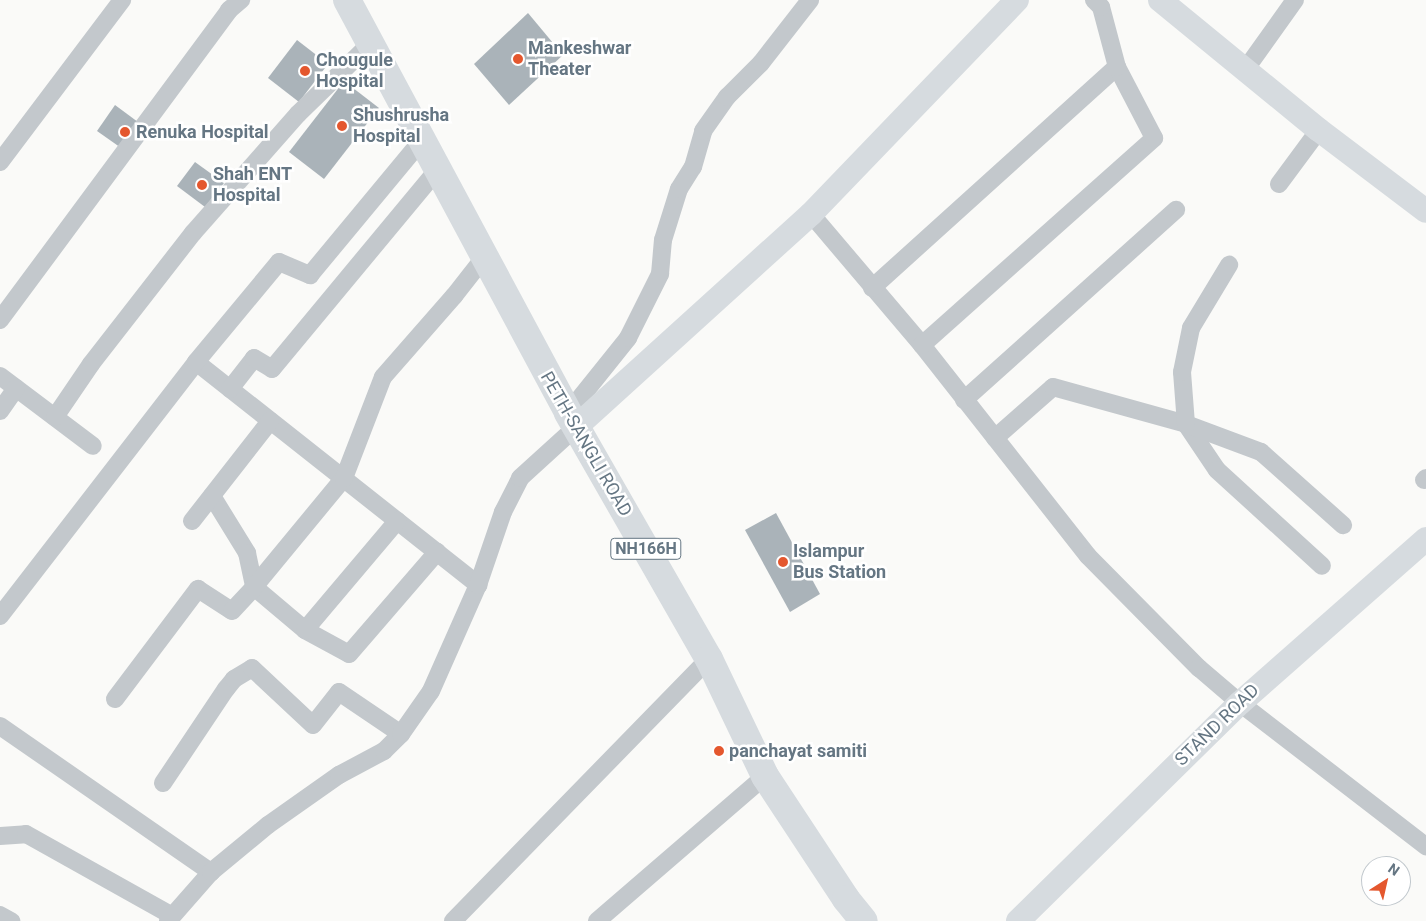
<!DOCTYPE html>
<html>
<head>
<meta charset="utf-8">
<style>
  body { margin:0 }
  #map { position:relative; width:1426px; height:921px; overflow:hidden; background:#fafaf8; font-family:Roboto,sans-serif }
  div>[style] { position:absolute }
  .building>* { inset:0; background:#aab3b9 }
  .street>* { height:18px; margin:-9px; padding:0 9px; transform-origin:9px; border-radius:9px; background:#c3c8cc }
  .secondary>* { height:24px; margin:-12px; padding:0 12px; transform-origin:12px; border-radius:12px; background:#d6dbdf }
  .highway>* { height:28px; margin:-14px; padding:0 14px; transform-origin:14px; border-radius:14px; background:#d6dbdf }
  .dots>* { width:14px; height:14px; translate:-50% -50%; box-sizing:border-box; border:2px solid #fff; border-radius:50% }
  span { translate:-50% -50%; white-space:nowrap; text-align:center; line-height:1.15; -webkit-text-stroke:5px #fff; paint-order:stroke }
  .shield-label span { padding:1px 4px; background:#fff; border:1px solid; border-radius:4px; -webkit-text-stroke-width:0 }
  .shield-label { font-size:16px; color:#657683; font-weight:700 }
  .poi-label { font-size:18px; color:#657683; font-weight:700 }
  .left { translate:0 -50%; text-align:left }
  .street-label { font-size:18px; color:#657683 }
  .north { position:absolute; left:1361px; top:856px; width:50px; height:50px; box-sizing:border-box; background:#fff; border:1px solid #c1c8cd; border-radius:50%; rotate:35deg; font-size:14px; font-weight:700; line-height:20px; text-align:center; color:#657683 }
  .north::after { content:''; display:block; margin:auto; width:18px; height:22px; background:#e4572e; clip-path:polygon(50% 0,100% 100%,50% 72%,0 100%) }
</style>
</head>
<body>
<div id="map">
  <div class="building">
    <div style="clip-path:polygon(528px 13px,563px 55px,509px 105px,474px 64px)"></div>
    <div style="clip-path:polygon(297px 40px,328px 64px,299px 102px,268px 78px)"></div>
    <div style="clip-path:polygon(344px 81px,379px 108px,324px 179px,289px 152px)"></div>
    <div style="clip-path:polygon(115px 105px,142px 125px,124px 150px,97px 131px)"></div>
    <div style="clip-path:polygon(195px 162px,224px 183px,205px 207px,177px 186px)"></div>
    <div style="clip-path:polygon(776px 513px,820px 594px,790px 612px,745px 530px)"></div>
  </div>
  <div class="street">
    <div style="left:1245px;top:70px;width:86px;rotate:-54.5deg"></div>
    <div style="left:0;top:162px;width:203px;rotate:-53deg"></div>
    <div style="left:1279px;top:184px;width:67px;rotate:-53.5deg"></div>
    <div style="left:811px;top:214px;width:172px;rotate:49.7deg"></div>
    <div style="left:922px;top:345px;width:268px;rotate:51.8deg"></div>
    <div style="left:1088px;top:556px;width:158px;rotate:45.3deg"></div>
    <div style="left:1199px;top:668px;width:54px;rotate:40.5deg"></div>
    <div style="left:1240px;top:703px;width:235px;rotate:37.6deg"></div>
    <div style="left:872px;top:288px;width:330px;rotate:-42.1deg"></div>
    <div style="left:0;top:320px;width:385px;rotate:-53.5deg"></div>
    <div style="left:229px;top:10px;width:16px;rotate:-40deg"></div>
    <div style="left:922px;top:345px;width:311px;rotate:-41.7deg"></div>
    <div style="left:1154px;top:138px;width:80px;rotate:-117.5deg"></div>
    <div style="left:1117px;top:67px;width:62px;rotate:-104.9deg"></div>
    <div style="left:1101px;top:7px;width:10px;rotate:-135deg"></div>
    <div style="left:196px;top:362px;width:360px;rotate:38.3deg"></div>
    <div style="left:0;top:376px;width:116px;rotate:37deg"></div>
    <div style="left:230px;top:389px;width:39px;rotate:-52deg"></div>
    <div style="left:254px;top:358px;width:21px;rotate:31deg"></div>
    <div style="left:272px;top:369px;width:259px;rotate:-50.3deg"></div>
    <div style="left:964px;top:400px;width:285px;rotate:-41.9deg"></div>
    <div style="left:0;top:411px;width:28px;rotate:-55deg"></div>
    <div style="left:568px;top:413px;width:96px;rotate:-51.3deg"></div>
    <div style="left:628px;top:338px;width:72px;rotate:-63.4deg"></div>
    <div style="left:660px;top:274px;width:34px;rotate:-85deg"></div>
    <div style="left:663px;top:240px;width:53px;rotate:-72.6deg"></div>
    <div style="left:679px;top:189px;width:26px;rotate:-58deg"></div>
    <div style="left:693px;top:167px;width:37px;rotate:-74deg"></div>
    <div style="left:703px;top:131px;width:42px;rotate:-54.8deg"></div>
    <div style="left:727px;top:97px;width:48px;rotate:-45deg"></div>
    <div style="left:761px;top:63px;width:80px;rotate:-52.1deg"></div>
    <div style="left:55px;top:417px;width:64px;rotate:-55.8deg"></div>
    <div style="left:91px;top:364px;width:166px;rotate:-52.1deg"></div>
    <div style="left:193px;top:233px;width:159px;rotate:-48.6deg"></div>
    <div style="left:298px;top:114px;width:100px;rotate:-44.2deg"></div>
    <div style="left:1186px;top:424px;width:55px;rotate:56deg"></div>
    <div style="left:1217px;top:470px;width:142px;rotate:42.4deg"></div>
    <div style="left:1186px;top:424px;width:80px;rotate:20.5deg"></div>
    <div style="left:1261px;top:452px;width:110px;rotate:41.7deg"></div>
    <div style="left:995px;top:438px;width:77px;rotate:-41.3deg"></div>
    <div style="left:1053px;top:387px;width:138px;rotate:15.5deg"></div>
    <div style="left:1186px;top:424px;width:52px;rotate:-94.4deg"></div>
    <div style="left:1182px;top:372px;width:45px;rotate:-78.4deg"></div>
    <div style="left:1191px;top:328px;width:74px;rotate:-58.9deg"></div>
    <div style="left:1424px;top:480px;width:3px;rotate:-45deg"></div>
    <div style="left:212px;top:496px;width:67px;rotate:58.4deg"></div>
    <div style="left:247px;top:553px;width:35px;rotate:78deg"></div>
    <div style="left:254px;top:587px;width:67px;rotate:40.1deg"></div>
    <div style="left:305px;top:630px;width:50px;rotate:28.6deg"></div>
    <div style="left:349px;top:654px;width:135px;rotate:-49.2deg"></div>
    <div style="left:192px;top:521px;width:127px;rotate:-52deg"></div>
    <div style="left:0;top:616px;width:321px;rotate:-52.3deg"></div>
    <div style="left:196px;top:362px;width:130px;rotate:-50.3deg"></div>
    <div style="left:279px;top:262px;width:34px;rotate:23deg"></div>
    <div style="left:310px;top:275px;width:175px;rotate:-50.3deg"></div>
    <div style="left:305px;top:630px;width:143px;rotate:-49.8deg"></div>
    <div style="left:115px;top:699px;width:138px;rotate:-53deg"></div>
    <div style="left:198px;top:589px;width:40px;rotate:32.9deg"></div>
    <div style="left:232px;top:611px;width:33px;rotate:-47deg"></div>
    <div style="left:254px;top:587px;width:141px;rotate:-50.5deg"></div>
    <div style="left:344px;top:478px;width:108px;rotate:-68.9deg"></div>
    <div style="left:383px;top:377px;width:108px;rotate:-48.8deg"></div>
    <div style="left:454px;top:296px;width:47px;rotate:-51.9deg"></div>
    <div style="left:0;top:726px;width:257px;rotate:34.7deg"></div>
    <div style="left:163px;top:783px;width:113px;rotate:-56.2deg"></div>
    <div style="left:226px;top:689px;width:13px;rotate:-51deg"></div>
    <div style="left:234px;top:679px;width:21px;rotate:-31deg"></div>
    <div style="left:252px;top:668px;width:83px;rotate:43.1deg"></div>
    <div style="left:313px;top:725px;width:42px;rotate:-51.8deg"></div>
    <div style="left:339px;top:692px;width:75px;rotate:34.1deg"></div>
    <div style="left:0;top:836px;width:26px;rotate:-4deg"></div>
    <div style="left:26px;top:834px;width:166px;rotate:29.2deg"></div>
    <div style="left:0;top:915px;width:13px;rotate:29deg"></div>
    <div style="left:168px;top:921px;width:65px;rotate:-48.7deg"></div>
    <div style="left:211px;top:872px;width:74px;rotate:-39.5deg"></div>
    <div style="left:268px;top:825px;width:87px;rotate:-35.2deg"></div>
    <div style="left:339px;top:775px;width:51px;rotate:-28.1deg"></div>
    <div style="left:384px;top:751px;width:24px;rotate:-45deg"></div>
    <div style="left:401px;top:734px;width:52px;rotate:-55.1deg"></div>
    <div style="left:431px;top:691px;width:116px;rotate:-66.1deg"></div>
    <div style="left:478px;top:585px;width:77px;rotate:-71.1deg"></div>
    <div style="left:503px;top:512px;width:38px;rotate:-63deg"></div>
    <div style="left:520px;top:478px;width:76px;rotate:-42.3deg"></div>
    <div style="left:453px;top:921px;width:366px;rotate:-45.7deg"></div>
    <div style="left:597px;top:921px;width:222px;rotate:-40.8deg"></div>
  </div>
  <div class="secondary">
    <div style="left:1160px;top:0;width:205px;rotate:39.3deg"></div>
    <div style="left:1319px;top:130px;width:134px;rotate:37.1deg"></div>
    <div style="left:576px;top:427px;width:317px;rotate:-42.2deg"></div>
    <div style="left:811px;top:214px;width:297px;rotate:-46.1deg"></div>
    <div style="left:1018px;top:921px;width:311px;rotate:-44.5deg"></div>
    <div style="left:1240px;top:703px;width:248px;rotate:-41.4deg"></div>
  </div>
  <div class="highway">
    <div style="left:347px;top:0;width:468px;rotate:61.8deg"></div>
    <div style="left:568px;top:413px;width:284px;rotate:60.2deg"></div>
    <div style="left:709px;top:659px;width:130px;rotate:64.4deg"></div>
    <div style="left:765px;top:776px;width:147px;rotate:56.6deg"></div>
    <div style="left:846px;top:899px;width:28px;rotate:51deg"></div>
  </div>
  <div class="dots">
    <div style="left:518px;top:59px;background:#e4572e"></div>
    <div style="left:305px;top:71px;background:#e4572e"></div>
    <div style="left:342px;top:126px;background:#e4572e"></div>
    <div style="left:125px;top:132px;background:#e4572e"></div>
    <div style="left:202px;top:185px;background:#e4572e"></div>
    <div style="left:783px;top:562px;background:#e4572e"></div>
    <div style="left:719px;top:751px;background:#e4572e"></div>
  </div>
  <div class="shield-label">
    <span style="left:646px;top:549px">NH166H</span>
  </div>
  <div class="poi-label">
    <span class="left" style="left:528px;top:59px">Mankeshwar<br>Theater</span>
    <span class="left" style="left:316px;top:71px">Chougule<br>Hospital</span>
    <span class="left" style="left:353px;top:126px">Shushrusha<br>Hospital</span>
    <span class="left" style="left:136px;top:132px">Renuka Hospital</span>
    <span class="left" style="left:213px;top:185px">Shah ENT<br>Hospital</span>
    <span class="left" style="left:793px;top:562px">Islampur<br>Bus Station</span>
    <span class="left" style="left:729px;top:751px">panchayat samiti</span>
  </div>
  <div class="street-label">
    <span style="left:586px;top:444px;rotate:60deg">PETH-SANGLI ROAD</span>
    <span style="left:1217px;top:725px;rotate:-44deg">STAND ROAD</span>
  </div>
  <div class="north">N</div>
</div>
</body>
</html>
